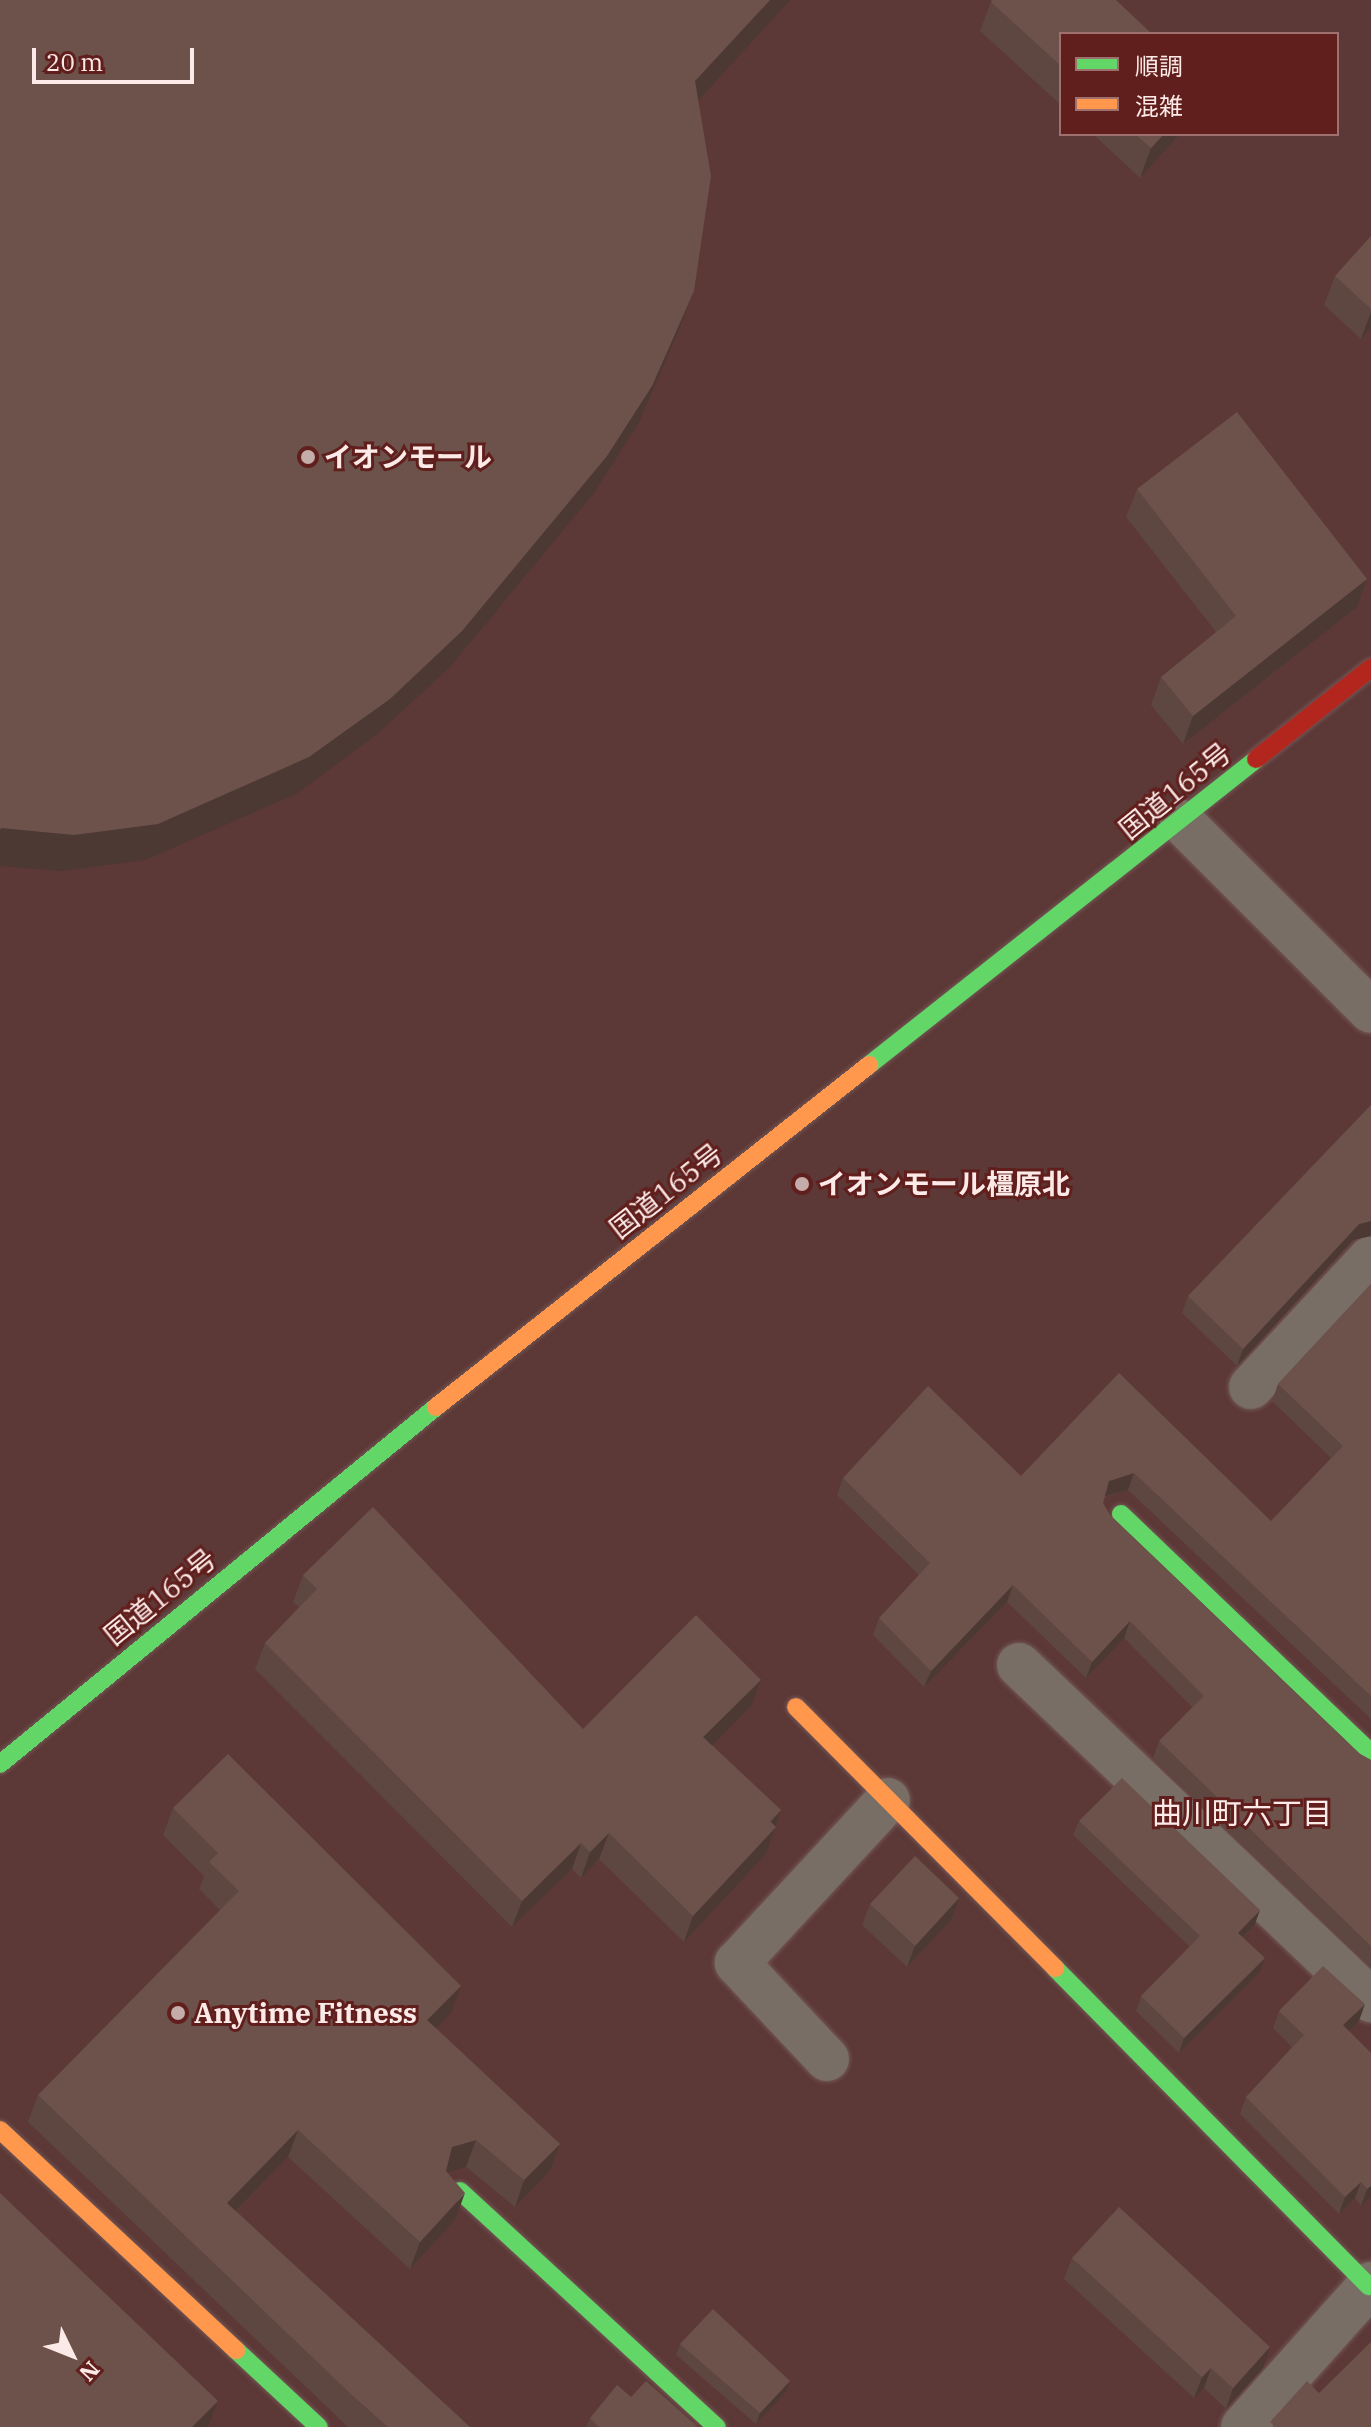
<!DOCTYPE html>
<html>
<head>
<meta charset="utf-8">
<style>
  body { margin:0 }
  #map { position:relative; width:1371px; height:2427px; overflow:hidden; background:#5c3836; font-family:"IBM Plex Serif","Noto Sans JP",serif }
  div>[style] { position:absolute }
  .roads { filter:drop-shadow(0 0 2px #725756) drop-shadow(0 0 2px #725756) }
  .street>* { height:44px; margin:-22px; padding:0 22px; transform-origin:22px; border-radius:22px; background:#786e65 }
  .fast>* { height:18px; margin:-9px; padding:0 9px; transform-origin:9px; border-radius:9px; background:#63d668 }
  .slow>* { height:18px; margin:-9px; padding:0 9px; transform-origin:9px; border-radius:9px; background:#ff974d }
  .jam>* { height:18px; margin:-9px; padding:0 9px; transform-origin:9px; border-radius:9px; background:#b3261e }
  .wall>* { inset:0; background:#5e4740 }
  .shaded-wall>* { inset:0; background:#4c3934 }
  .building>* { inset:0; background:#6d524b }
  .dots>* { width:22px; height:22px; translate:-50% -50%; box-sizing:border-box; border:4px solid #601f1c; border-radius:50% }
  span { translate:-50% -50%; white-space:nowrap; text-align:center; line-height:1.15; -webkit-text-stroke:6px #601f1c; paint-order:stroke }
  .poi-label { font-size:28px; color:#fceae8; font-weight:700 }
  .left { translate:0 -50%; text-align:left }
  .street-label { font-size:28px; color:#fceae8 }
  .neighbourhood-label { font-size:30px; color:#fceae8 }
  .legend { position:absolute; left:1059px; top:32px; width:280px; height:104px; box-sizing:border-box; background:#601f1c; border:2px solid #9e706e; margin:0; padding:10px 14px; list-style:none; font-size:24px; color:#fceae8 }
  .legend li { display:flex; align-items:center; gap:16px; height:40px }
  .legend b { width:40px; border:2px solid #9e706e }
  .north { position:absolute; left:32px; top:2315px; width:80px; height:80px; -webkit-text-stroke:6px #601f1c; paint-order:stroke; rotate:133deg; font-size:22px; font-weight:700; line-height:32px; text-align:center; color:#fceae8 }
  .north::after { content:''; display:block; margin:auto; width:28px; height:36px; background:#fceae8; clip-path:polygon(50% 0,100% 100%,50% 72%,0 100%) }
  .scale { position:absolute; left:32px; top:48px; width:162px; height:36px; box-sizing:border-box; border:4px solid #fceae8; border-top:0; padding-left:10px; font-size:24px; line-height:28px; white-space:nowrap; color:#fceae8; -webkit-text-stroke:6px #601f1c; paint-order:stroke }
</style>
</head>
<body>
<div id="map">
  <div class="roads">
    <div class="street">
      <div style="left:1182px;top:822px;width:267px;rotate:45deg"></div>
      <div style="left:1251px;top:1387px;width:176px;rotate:-47.1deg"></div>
      <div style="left:1019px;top:1665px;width:486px;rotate:43.6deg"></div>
      <div style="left:827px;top:2059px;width:132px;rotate:-133.2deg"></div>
      <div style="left:737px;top:1963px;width:222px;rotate:-47.2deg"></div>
      <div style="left:1243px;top:2427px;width:192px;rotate:-48.2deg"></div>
    </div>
    <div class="fast">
      <div style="left:869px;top:1065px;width:493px;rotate:-38.3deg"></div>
      <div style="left:1121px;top:1514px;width:346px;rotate:43.7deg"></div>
      <div style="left:0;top:1764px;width:564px;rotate:-39.31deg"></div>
      <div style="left:1055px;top:1968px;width:447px;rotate:45.4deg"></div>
      <div style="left:460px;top:2191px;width:349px;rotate:42.6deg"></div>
      <div style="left:236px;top:2350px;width:113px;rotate:42.9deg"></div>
    </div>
    <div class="slow">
      <div style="left:436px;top:1407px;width:552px;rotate:-38.3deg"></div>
      <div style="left:796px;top:1707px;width:368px;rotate:45.2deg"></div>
      <div style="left:0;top:2130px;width:323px;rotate:43deg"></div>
    </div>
    <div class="jam">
      <div style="left:1256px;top:759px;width:147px;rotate:-38.4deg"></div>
    </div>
  </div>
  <div class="wall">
    <div style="clip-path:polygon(991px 2px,1061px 34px,1061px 105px,980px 31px)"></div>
    <div style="clip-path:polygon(1093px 134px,1180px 134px,1140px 178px)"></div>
    <div style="clip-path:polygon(1371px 236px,1371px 327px,1361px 339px,1324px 305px,1335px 276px)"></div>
    <div style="clip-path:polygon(1137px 489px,1367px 579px,1357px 607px,1183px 744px,1151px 705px,1161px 677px,1216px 632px,1126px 517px)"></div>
    <div style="clip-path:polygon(1371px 1105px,1371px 1236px,1353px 1240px,1237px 1366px,1182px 1313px,1188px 1296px)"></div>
    <div style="clip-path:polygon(1371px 1284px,1371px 1719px,1128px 1490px,1105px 1497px,1103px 1503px,1110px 1515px,1360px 1754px,1371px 1760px,1371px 1968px,1153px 1758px,1159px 1741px,1192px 1707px,1124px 1638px,1086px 1678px,1007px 1602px,924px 1687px,873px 1635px,879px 1618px,919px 1575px,837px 1495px,843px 1478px,1021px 1476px,1119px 1373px,1271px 1521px,1331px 1458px,1272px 1401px,1278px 1384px)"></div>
    <div style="clip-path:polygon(303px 1575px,583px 1729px,751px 1706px,712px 1745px,781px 1810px,766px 1854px,684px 1942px,599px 1859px,581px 1878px,572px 1869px,512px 1927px,255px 1669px,265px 1643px,299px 1607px,293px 1602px)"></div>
    <div style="clip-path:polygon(173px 1808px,451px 2013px,436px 2028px,560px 2144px,550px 2171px,515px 2207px,466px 2167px,447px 2172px,455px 2220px,410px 2269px,288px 2157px,236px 2211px,470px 2427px,348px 2427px,28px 2122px,38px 2095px,220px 1910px,199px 1889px,204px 1876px,163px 1835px)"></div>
    <div style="clip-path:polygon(1079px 1821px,1255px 1924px,1243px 1938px,1259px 1973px,1179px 2053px,1136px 2011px,1141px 1996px,1190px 1947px,1073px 1835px)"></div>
    <div style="clip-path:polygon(959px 1898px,952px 1919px,907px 1967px,862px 1925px,870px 1904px)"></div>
    <div style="clip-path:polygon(1279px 2011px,1359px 2021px,1348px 2031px,1371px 2197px,1361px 2206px,1355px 2198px,1339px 2214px,1240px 2114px,1246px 2097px,1292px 2047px,1273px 2028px)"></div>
    <div style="clip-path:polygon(1072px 2258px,1263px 2368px,1226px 2409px,1204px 2388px,1194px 2398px,1064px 2279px)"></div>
    <div style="clip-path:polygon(680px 2344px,790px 2381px,786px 2392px,756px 2424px,676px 2355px)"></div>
    <div style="clip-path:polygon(631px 2397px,698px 2427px,586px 2427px,590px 2418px)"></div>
  </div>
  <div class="shaded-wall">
    <div style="clip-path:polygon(770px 0,790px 0,682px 118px,695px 81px)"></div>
    <div style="clip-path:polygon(1164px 134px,1180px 134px,1140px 178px,1151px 148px)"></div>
    <div style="clip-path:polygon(694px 291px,680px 327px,639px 422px,594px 493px,449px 668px,376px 735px,296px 794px,145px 860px,61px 871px,0 866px,0 830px)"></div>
    <div style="clip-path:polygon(1371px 312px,1371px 327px,1361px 339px)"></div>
    <div style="clip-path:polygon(1367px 579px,1357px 607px,1183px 744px,1193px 716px)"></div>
    <div style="clip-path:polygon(1371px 1221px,1371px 1236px,1353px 1240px,1237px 1366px,1243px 1349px,1359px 1224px)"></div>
    <div style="clip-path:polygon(1134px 1473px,1128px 1490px,1102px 1497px,1109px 1481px)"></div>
    <div style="clip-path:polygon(1013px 1585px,1007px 1602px,924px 1687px,931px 1671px)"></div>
    <div style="clip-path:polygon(1130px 1621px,1124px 1638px,1086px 1678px,1092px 1662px)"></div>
    <div style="clip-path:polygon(761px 1680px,751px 1706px,694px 1764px,703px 1737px)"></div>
    <div style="clip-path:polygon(781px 1810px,766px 1854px,684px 1942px,693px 1916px)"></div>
    <div style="clip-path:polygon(609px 1833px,599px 1859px,581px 1878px,590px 1852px)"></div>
    <div style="clip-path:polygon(581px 1843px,572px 1869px,512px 1927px,522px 1901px)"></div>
    <div style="clip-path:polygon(959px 1898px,952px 1919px,907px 1967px,915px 1946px)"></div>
    <div style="clip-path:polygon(1260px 1910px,1255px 1924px,1233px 1948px,1238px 1933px)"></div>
    <div style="clip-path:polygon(1265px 1958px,1259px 1973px,1179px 2053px,1184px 2038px)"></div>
    <div style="clip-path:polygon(461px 1986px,451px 2013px,418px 2047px,427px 2020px)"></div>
    <div style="clip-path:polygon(1365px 2004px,1359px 2021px,1337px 2042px,1343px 2025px)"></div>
    <div style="clip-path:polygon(298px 2130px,288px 2157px,217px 2230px,227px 2203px)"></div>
    <div style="clip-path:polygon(476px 2140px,466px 2167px,442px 2174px,452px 2147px)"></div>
    <div style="clip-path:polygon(560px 2144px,550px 2171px,515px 2207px,524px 2180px)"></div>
    <div style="clip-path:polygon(1361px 2182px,1355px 2198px,1339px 2214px,1345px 2197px)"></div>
    <div style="clip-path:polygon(1371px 2186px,1371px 2197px,1361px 2206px,1367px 2189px)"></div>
    <div style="clip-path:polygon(465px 2193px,455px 2220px,410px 2269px,420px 2242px)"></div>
    <div style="clip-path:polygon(1270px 2347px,1263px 2368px,1226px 2409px,1233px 2388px)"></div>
    <div style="clip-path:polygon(1211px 2368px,1204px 2388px,1194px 2398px,1202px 2377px)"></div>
    <div style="clip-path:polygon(790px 2381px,786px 2392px,756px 2424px,760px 2413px)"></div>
    <div style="clip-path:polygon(218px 2401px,208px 2427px,192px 2427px)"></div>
  </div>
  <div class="building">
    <div style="clip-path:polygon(0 0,770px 0,695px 81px,711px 176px,694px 291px,652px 386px,607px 456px,462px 631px,390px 699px,309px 757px,158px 824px,74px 835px,1px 828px,0 830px)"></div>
    <div style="clip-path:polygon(992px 0,1116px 0,1152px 34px,1061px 34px,1061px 66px,991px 2px)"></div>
    <div style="clip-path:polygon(1135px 134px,1164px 134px,1151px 148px)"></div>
    <div style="clip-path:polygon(1371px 236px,1371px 309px,1335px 276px)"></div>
    <div style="clip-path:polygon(1237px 412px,1367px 579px,1193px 716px,1161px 677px,1236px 616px,1137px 489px)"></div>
    <div style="clip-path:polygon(1371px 1105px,1371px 1221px,1359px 1224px,1243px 1349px,1188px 1296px)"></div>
    <div style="clip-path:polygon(1371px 1284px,1371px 1696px,1134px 1473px,1109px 1481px,1103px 1503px,1110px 1515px,1360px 1754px,1371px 1760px,1371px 1946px,1159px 1741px,1204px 1696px,1130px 1621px,1092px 1662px,1013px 1585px,931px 1671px,879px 1618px,930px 1563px,843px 1478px,928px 1386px,1021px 1476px,1119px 1373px,1271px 1521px,1343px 1446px,1278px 1384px)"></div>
    <div style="clip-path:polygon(373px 1507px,583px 1729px,696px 1615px,761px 1680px,703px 1737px,781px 1810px,770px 1821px,776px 1827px,693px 1916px,609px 1833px,590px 1852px,581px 1843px,522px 1901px,265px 1643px,317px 1589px,303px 1575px)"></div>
    <div style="clip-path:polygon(228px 1754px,461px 1986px,427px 2020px,560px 2144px,524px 2180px,476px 2140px,452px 2147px,446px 2171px,465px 2193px,420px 2242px,298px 2130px,227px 2203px,470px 2427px,388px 2427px,353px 2396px,38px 2095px,239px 1891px,209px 1862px,218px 1853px,173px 1808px)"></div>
    <div style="clip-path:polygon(1122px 1778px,1260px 1910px,1238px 1933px,1265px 1958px,1184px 2038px,1141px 1996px,1200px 1936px,1079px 1821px)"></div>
    <div style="clip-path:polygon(915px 1856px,959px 1898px,915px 1946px,870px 1904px)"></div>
    <div style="clip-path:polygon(1323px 1966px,1365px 2004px,1343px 2025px,1371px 2053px,1371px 2186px,1367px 2189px,1361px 2182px,1345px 2197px,1246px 2097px,1304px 2035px,1279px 2011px)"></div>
    <div style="clip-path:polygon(0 2193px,218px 2401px,192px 2427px,0 2427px)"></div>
    <div style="clip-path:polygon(1119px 2207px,1270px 2347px,1233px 2388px,1211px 2368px,1202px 2377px,1072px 2258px)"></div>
    <div style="clip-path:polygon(713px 2309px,790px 2381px,760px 2413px,680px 2344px)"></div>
    <div style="clip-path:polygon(1371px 2342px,1371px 2427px,1275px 2427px,1270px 2422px,1307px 2381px,1319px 2393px)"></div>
    <div style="clip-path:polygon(646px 2381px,698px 2427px,599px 2427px,590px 2418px,617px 2385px,631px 2397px)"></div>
  </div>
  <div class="dots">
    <div style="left:308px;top:457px;background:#c4acaa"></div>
    <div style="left:802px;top:1184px;background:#c4acaa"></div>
    <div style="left:178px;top:2013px;background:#c4acaa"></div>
  </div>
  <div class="poi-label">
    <span class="left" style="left:324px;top:457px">イオンモール</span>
    <span class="left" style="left:818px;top:1184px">イオンモール橿原北</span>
    <span class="left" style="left:194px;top:2013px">Anytime Fitness</span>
  </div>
  <div class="street-label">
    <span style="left:1175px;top:791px;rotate:-39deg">国道165号</span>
    <span style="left:666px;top:1191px;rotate:-38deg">国道165号</span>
    <span style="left:160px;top:1597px;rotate:-39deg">国道165号</span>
  </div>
  <div class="neighbourhood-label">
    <span style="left:1242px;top:1813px">曲川町六丁目</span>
  </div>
  <ul class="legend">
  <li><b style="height:10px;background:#63d668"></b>順調</li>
  <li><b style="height:10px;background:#ff974d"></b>混雑</li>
  </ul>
  <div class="north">N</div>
  <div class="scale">20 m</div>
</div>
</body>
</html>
